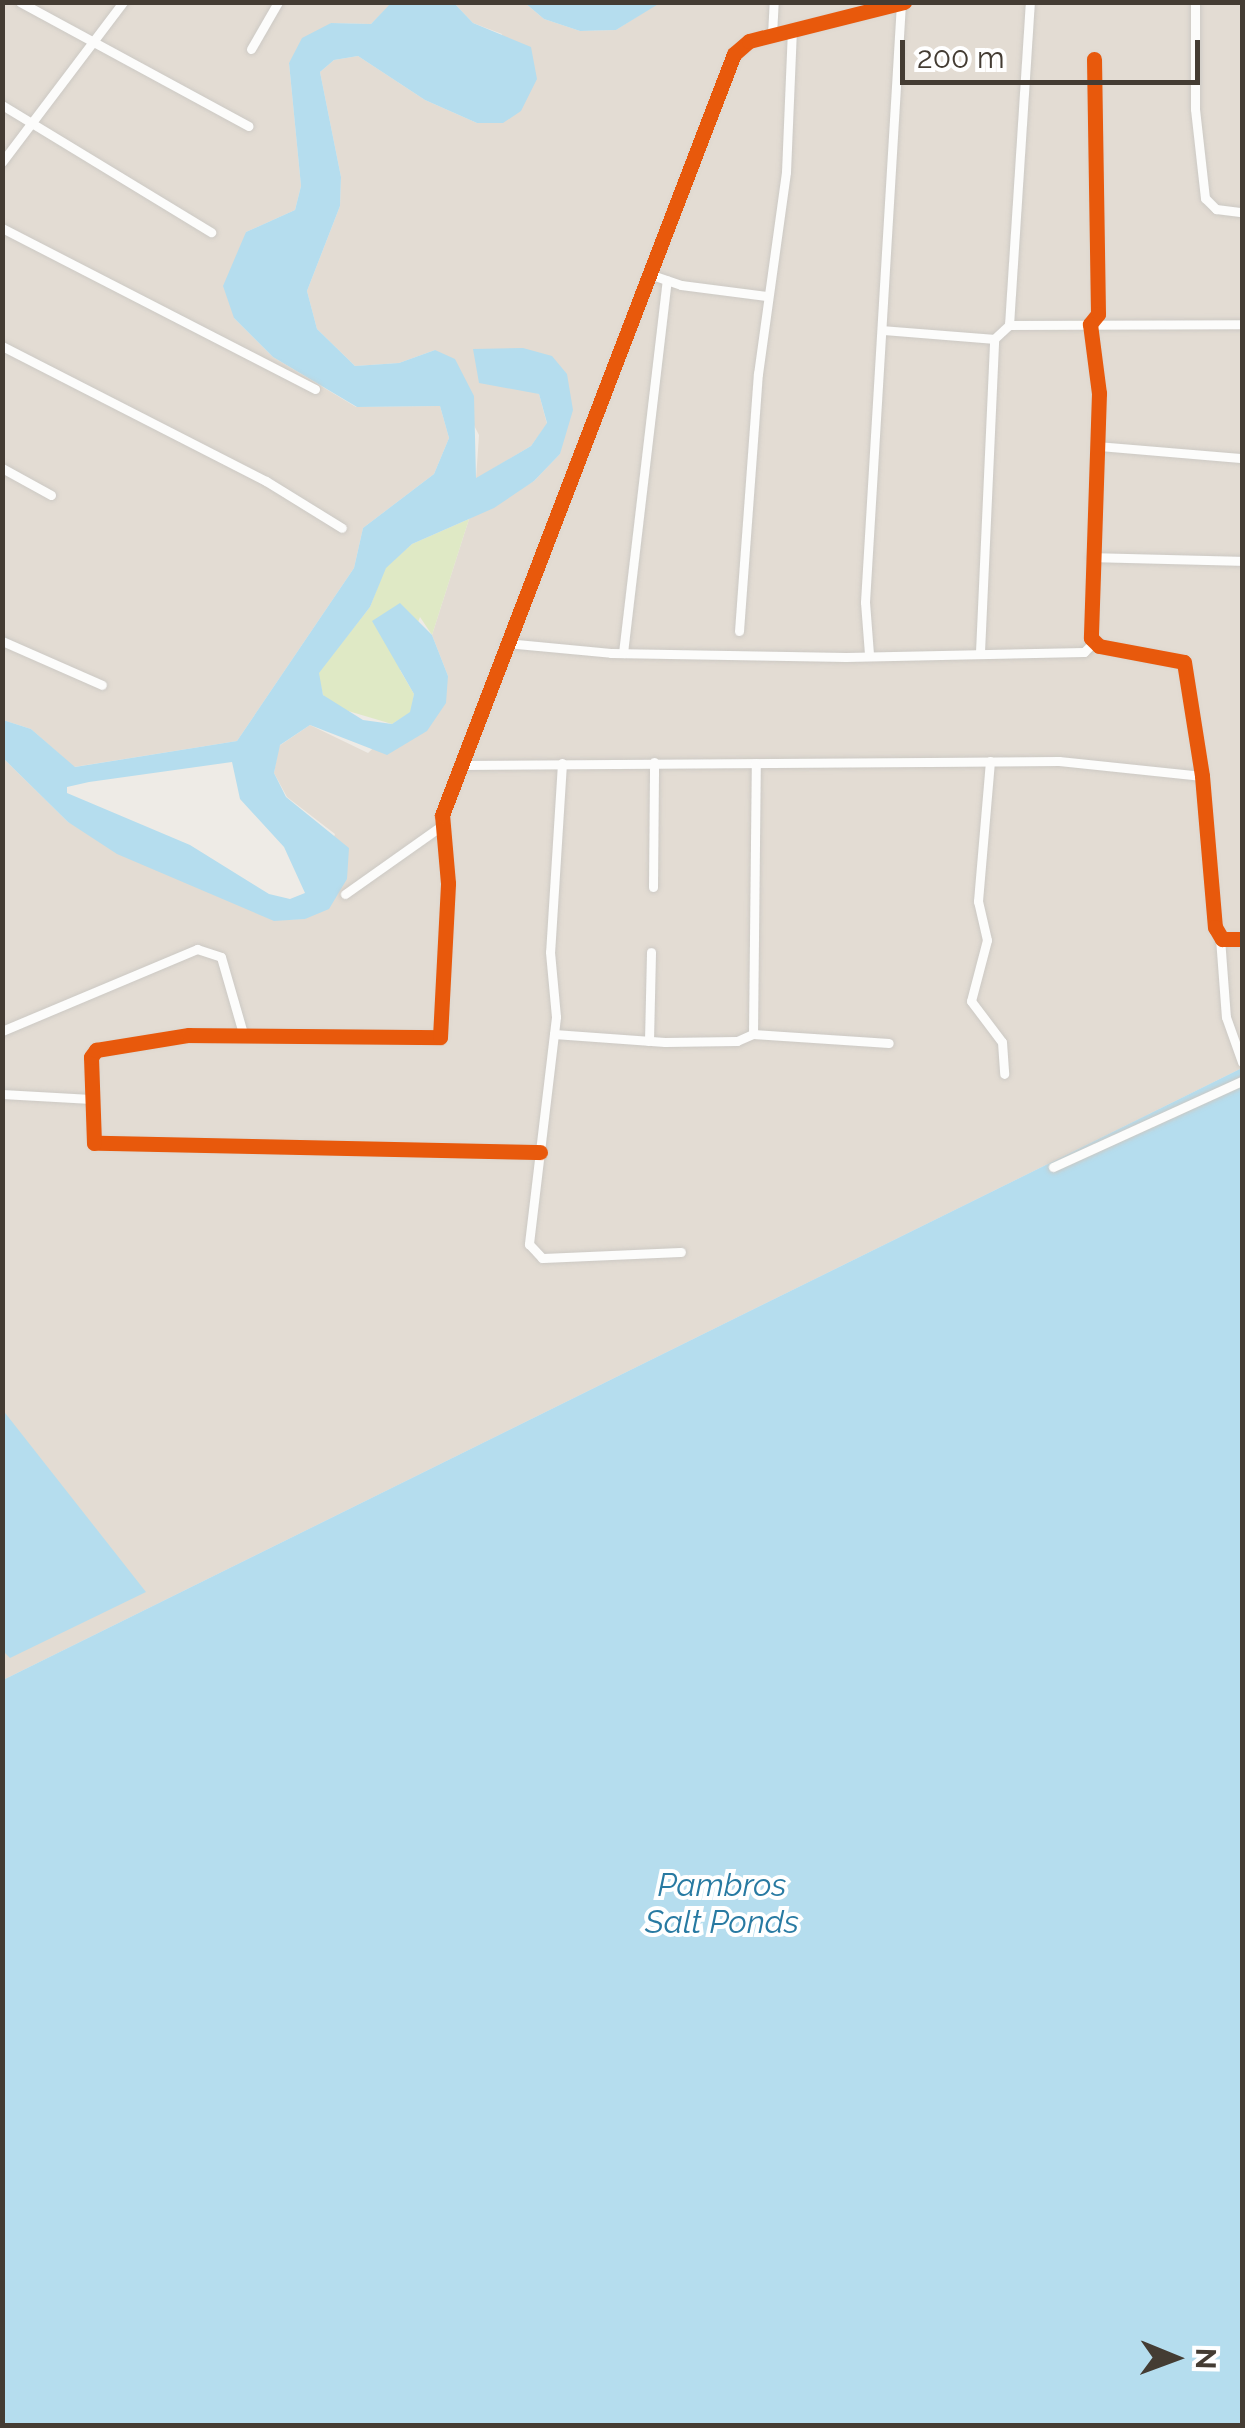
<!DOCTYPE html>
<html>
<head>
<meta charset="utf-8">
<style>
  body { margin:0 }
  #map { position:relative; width:1245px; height:2428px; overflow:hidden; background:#eeebe6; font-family:Raleway,sans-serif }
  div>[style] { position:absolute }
  .residential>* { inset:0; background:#e3dcd3 }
  .green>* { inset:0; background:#dfe9c5 }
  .water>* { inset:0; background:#b5ddee }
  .roads { filter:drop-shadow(0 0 2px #ccc9c4) drop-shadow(0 0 2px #ccc9c4) }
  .minor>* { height:9px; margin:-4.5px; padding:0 4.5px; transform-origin:4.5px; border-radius:4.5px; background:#fcfcfb }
  .cycleway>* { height:15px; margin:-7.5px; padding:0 7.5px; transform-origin:7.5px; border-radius:7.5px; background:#e8590c }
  span { translate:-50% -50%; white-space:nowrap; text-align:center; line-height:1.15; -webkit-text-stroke:8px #fff; paint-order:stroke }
  .water-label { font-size:32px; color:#287aa2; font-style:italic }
  .frame { position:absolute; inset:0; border:5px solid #443c33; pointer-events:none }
  .north { position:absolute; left:1125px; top:2308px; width:100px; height:100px; -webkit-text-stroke:8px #fff; paint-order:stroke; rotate:91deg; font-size:28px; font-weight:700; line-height:40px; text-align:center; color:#443c33 }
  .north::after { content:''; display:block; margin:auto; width:35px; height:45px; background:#443c33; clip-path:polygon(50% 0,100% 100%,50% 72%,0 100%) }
  .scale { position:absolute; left:900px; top:40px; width:300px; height:45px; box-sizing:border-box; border:5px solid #443c33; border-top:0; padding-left:12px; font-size:30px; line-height:35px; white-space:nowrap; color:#443c33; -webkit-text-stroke:8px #fff; paint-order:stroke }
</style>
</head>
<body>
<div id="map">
  <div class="residential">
    <div style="clip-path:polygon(660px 2px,1242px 3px,1242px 1068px,3px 1680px,3px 758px,68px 822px,274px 920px,305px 919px,335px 834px,287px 797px,274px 773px,279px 746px,310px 725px,368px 753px,448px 676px,432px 635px,469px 519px,534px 481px,560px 454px,567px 374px,503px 382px,539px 394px,547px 424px,531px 446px,476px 479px,479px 435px,435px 350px,399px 363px,355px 366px,317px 329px,307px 291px,340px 206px,341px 177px,320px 72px,334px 60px,358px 56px,425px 100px,477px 123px,502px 34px,473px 23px,454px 3px,525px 3px,544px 19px,580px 31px,616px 30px)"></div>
    <div style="clip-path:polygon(3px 3px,392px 3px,371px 24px,331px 23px,289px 63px,301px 186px,295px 210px,246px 232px,234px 318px,273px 357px,356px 407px,440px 406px,449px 438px,434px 474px,363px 528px,354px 568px,237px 741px,74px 767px,31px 729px,3px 720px)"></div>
  </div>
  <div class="green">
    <div style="clip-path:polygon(469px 519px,432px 635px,420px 617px,400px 670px,414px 694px,411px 712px,392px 724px,338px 708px,323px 695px,318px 673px,370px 607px,385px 568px,412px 544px)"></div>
  </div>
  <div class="water">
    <div style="clip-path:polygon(evenodd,392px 2px,454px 3px,473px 23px,531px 47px,537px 79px,521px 111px,503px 123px,477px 123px,425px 100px,358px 56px,334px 60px,320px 72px,341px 177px,340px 206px,307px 291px,317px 329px,355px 366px,399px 363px,435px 350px,455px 359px,474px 396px,476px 478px,531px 446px,547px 423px,539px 394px,479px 383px,473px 349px,523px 348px,552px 356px,567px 374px,573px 410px,560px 454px,534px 481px,494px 508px,412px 544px,386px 568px,370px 607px,319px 673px,323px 695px,363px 720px,392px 724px,410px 712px,414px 694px,372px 621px,400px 603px,432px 635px,448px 676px,446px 703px,427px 731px,387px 755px,310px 725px,280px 745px,274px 773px,286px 797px,349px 848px,347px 879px,329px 909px,305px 919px,274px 921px,117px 854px,68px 822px,3px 758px,3px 720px,31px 729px,75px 767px,237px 741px,354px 568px,363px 528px,434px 474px,449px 438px,440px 406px,357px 407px,273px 357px,234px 318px,223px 286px,246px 232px,295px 210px,301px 186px,289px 63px,302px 38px,331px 23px,371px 24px,392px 2px,232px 762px,240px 799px,284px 847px,305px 893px,290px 899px,269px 894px,190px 845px,67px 793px,67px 787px,89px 782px,232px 762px)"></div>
    <div style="clip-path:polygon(525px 3px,586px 5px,660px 3px,616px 30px,580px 31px,544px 19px)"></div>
    <div style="clip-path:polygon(1242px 1068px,1242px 2425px,3px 2425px,3px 1680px)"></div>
    <div style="clip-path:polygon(2px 1409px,146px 1592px,10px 1658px,2px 1650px)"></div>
  </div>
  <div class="roads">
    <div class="minor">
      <div style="left:20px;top:2px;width:260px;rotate:28.5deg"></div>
      <div style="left:1195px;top:2px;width:107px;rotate:90deg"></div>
      <div style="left:1195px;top:109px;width:90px;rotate:83.6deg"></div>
      <div style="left:1205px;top:198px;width:16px;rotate:45deg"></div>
      <div style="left:1216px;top:209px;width:26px;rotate:7deg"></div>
      <div style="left:772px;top:35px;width:33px;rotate:-87deg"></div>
      <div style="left:251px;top:49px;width:54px;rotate:-60.1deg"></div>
      <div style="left:1094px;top:59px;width:255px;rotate:89.1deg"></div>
      <div style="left:1098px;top:314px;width:13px;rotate:129deg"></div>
      <div style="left:1090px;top:324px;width:70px;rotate:82.6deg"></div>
      <div style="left:1099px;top:393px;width:245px;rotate:91.9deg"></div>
      <div style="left:1091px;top:638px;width:11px;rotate:45deg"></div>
      <div style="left:1099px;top:646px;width:86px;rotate:10.7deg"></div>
      <div style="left:1184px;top:662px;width:115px;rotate:81deg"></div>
      <div style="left:1202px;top:776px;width:152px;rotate:85.1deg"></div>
      <div style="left:1215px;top:927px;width:14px;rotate:60deg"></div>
      <div style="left:1222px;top:939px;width:20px"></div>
      <div style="left:2px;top:105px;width:245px;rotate:31.3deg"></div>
      <div style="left:2px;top:162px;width:201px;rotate:-52.9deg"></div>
      <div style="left:2px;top:228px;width:352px;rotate:27.2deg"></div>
      <div style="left:649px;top:274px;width:34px;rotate:19deg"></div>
      <div style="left:681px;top:285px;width:86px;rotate:7.4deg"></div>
      <div style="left:1009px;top:325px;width:324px;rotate:-86.3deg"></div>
      <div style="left:882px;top:330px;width:112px;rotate:4.6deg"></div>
      <div style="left:2px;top:346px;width:297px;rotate:27.1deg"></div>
      <div style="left:266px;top:481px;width:89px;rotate:31.7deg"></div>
      <div style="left:1098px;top:446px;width:144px;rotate:4.8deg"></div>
      <div style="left:2px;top:468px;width:56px;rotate:28.9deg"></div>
      <div style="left:1092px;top:557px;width:150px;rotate:1.5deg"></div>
      <div style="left:739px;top:631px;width:258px;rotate:-85.8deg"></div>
      <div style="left:758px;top:374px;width:204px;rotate:-82.1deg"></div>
      <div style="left:786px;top:172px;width:143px;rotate:-87.6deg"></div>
      <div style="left:2px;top:641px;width:109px;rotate:23.7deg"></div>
      <div style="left:506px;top:643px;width:105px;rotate:5.4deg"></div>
      <div style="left:611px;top:653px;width:235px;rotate:1deg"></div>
      <div style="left:846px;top:657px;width:238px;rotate:-1.2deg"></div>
      <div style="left:1084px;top:652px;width:14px;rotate:-45deg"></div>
      <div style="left:980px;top:652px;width:313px;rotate:-87.4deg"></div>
      <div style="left:994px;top:339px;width:21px;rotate:-43deg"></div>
      <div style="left:1009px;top:325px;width:233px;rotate:-0.2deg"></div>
      <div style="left:623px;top:653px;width:375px;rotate:-83.3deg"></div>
      <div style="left:869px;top:654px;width:52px;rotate:-94.4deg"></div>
      <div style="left:865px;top:602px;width:600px;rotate:-86.56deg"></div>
      <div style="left:990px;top:761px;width:141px;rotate:94.9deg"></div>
      <div style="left:978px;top:901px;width:40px;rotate:77deg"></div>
      <div style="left:987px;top:940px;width:63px;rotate:104.7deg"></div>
      <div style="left:971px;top:1001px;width:51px;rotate:52.9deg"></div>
      <div style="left:1002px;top:1042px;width:32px;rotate:86deg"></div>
      <div style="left:562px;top:763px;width:189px;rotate:93.6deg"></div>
      <div style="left:550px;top:952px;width:65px;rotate:84.7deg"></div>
      <div style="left:556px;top:1017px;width:229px;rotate:96.8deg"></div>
      <div style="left:529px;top:1244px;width:19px;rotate:47deg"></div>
      <div style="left:542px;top:1258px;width:139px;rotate:-2.5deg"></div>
      <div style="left:460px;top:765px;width:599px;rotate:-0.38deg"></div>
      <div style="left:1059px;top:761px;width:144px;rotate:6deg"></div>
      <div style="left:653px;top:887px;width:125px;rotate:-89.5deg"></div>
      <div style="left:345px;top:894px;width:118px;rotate:-35.3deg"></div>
      <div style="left:1220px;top:938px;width:79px;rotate:85.7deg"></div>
      <div style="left:1226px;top:1017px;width:48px;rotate:70.4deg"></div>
      <div style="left:2px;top:1031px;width:212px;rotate:-22.8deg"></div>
      <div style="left:197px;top:949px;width:25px;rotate:18deg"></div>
      <div style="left:221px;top:957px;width:79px;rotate:73.9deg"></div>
      <div style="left:554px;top:1034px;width:111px;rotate:4.1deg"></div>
      <div style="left:665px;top:1042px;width:72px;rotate:-0.8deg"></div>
      <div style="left:737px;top:1041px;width:17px;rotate:-24deg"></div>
      <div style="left:753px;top:1034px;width:136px;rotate:3.8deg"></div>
      <div style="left:753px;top:1034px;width:271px;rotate:-89.4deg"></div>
      <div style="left:649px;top:1041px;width:89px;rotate:-88.7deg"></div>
      <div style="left:2px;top:1094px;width:89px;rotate:3.2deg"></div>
      <div style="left:540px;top:1152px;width:446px;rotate:-178.8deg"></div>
      <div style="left:94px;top:1143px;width:86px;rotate:-92deg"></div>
      <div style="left:91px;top:1057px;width:9px;rotate:-54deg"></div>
      <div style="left:96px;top:1050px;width:94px;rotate:-9.2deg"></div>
      <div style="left:189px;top:1035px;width:251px;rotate:0.5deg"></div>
      <div style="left:440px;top:1037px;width:154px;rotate:-87deg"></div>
      <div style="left:448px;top:883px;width:68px;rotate:-95deg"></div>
      <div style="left:442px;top:815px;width:815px;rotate:-69.01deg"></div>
      <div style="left:734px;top:54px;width:20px;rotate:-41deg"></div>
      <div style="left:749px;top:41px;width:160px;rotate:-14.1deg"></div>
      <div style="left:1053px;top:1167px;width:208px;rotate:-24.5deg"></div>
    </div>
  </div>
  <div class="cycleway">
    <div style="left:1094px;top:59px;width:255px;rotate:89.1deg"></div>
    <div style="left:1098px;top:314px;width:13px;rotate:129deg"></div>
    <div style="left:1090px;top:324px;width:70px;rotate:82.6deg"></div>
    <div style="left:1099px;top:393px;width:245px;rotate:91.9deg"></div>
    <div style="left:1091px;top:638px;width:11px;rotate:45deg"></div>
    <div style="left:1099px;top:646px;width:86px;rotate:10.7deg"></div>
    <div style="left:1184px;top:662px;width:115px;rotate:81deg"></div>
    <div style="left:1202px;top:776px;width:152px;rotate:85.1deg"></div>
    <div style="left:1215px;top:927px;width:14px;rotate:60deg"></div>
    <div style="left:1222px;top:939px;width:20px"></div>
    <div style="left:540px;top:1152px;width:446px;rotate:-178.8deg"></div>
    <div style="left:94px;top:1143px;width:86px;rotate:-92deg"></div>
    <div style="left:91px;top:1057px;width:9px;rotate:-54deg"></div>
    <div style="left:96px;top:1050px;width:94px;rotate:-9.2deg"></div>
    <div style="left:189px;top:1035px;width:251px;rotate:0.5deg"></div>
    <div style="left:440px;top:1037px;width:154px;rotate:-87deg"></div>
    <div style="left:448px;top:883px;width:68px;rotate:-95deg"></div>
    <div style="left:442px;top:815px;width:815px;rotate:-69.01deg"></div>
    <div style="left:734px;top:54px;width:20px;rotate:-41deg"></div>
    <div style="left:749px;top:41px;width:160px;rotate:-14.1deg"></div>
  </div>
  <div class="water-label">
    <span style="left:722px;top:1904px">Pambros<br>Salt Ponds</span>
  </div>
  <div class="frame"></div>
  <div class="north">N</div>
  <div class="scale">200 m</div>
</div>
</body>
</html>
